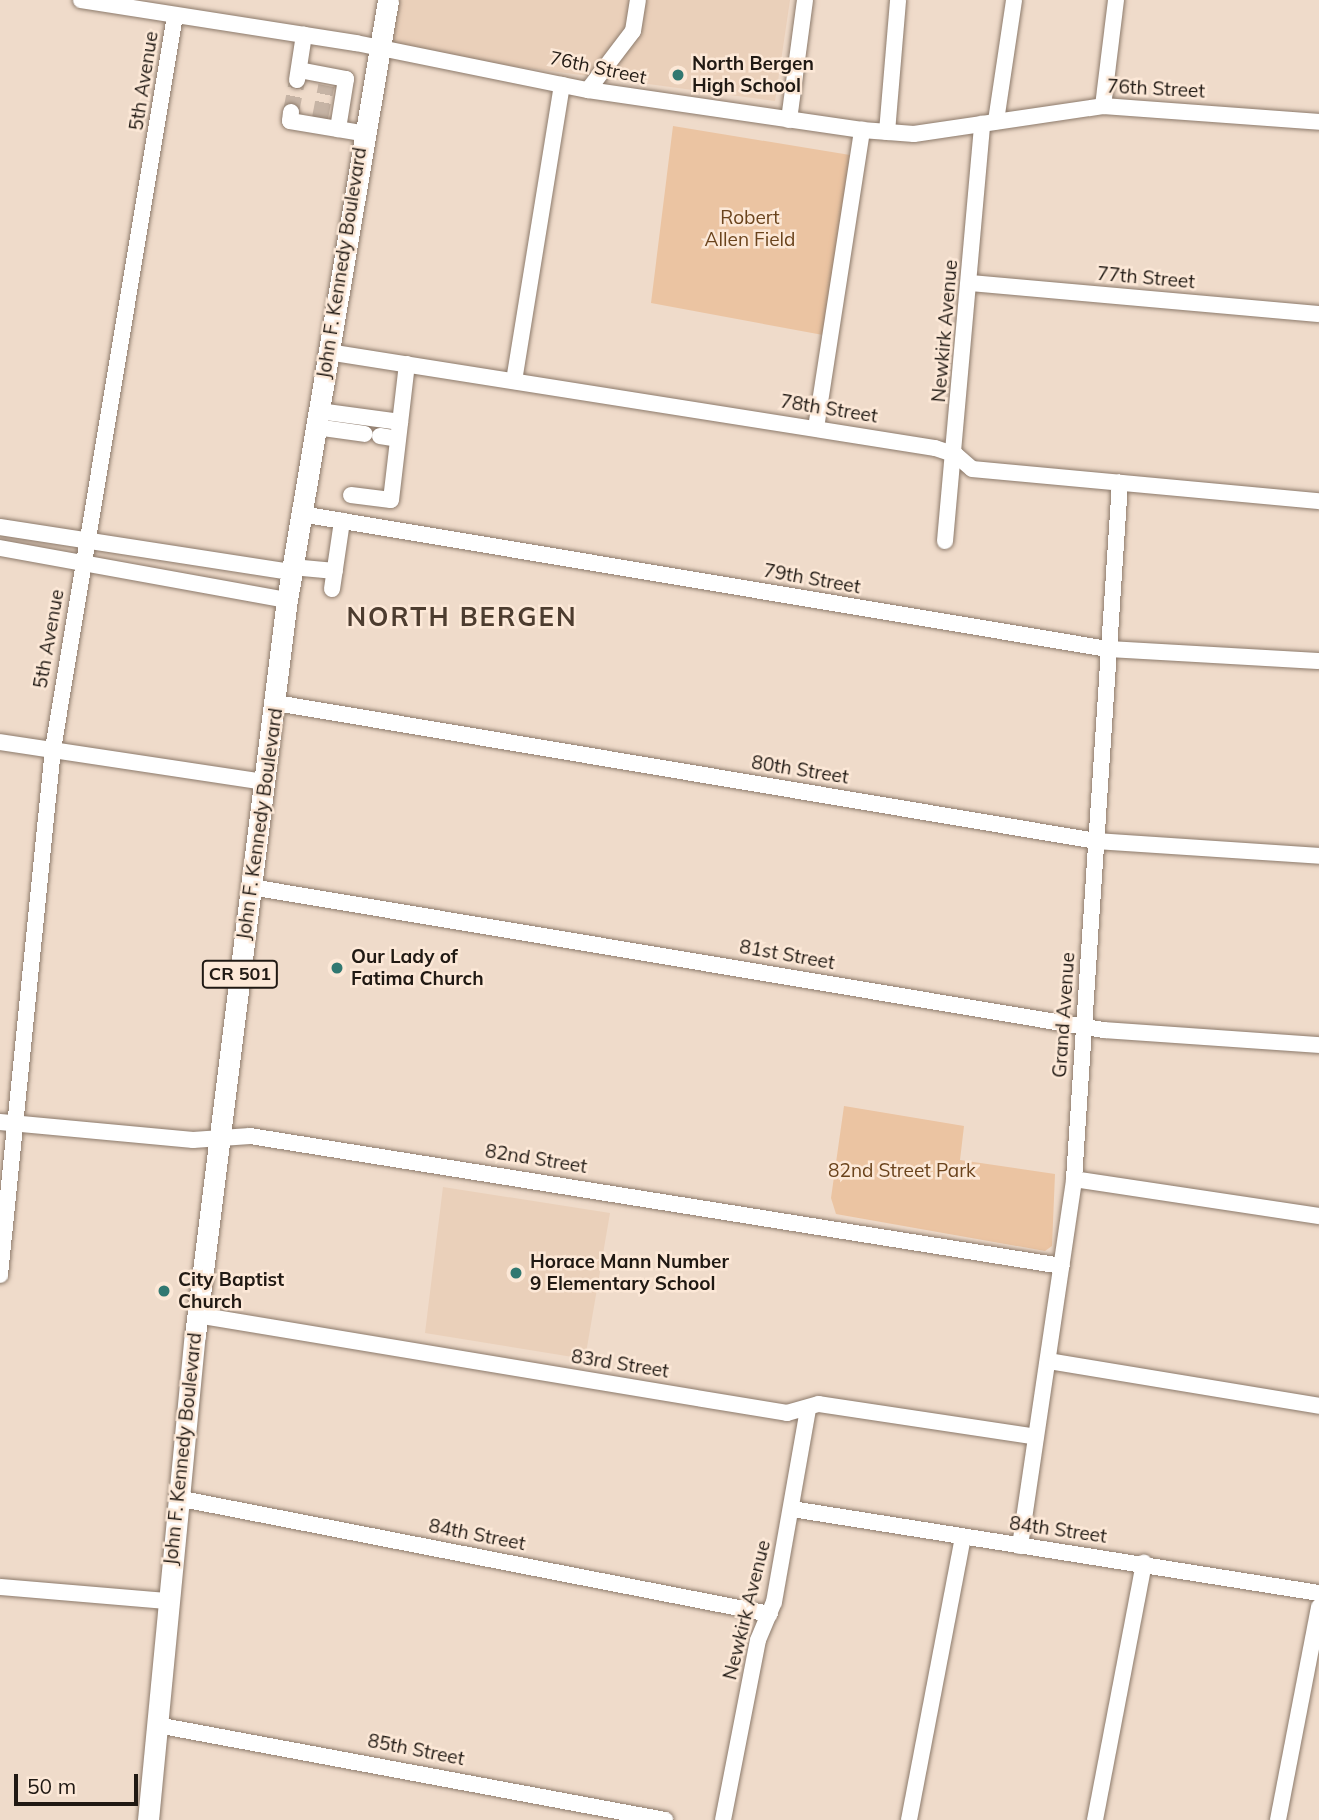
<!DOCTYPE html>
<html>
<head>
<meta charset="utf-8">
<style>
  body { margin:0 }
  #map { position:relative; width:1319px; height:1820px; overflow:hidden; background:#efdbca; font-family:Mulish,sans-serif }
  div>[style] { position:absolute }
  .built>* { inset:0; background:#ead0ba }
  .green>* { inset:0; background:#ebc4a2 }
  .minor-tunnel>* { height:16px; margin-top:-8px; transform-origin:0; background:repeating-linear-gradient(90deg,#c6b4a5 0 16px,transparent 0 24px) }
  .roads { filter:drop-shadow(0 0 2px #8c7a6b) drop-shadow(0 0 2px #8c7a6b) }
  .minor>* { height:16px; margin:-8px; padding:0 8px; transform-origin:8px; border-radius:8px; background:#fff }
  .major>* { height:21px; margin:-10.5px; padding:0 10.5px; transform-origin:10.5px; border-radius:10.5px; background:#fff }
  .dots>* { width:19px; height:19px; translate:-50% -50%; box-sizing:border-box; border:4px solid #fce8d7; border-radius:50% }
  span { translate:-50% -50%; white-space:nowrap; text-align:center; line-height:1.15; -webkit-text-stroke:5px #fce8d7; paint-order:stroke }
  .shield-label span { padding:2px 5px; background:#fce8d7; border:2px solid; border-radius:5px; -webkit-text-stroke-width:0 }
  .shield-label { font-size:18px; color:#201913; font-weight:700 }
  .poi-label { font-size:19px; color:#201913; font-weight:700 }
  .left { translate:0 -50%; text-align:left }
  .street-label { font-size:19px; color:#201913 }
  .park-label { font-size:19px; color:#6a431c }
  .district-label { font-size:26px; color:#4c3c2f; font-weight:700; letter-spacing:2px }
  .scale { position:absolute; left:14px; top:1774px; width:124px; height:32px; box-sizing:border-box; border:4px solid #201913; border-top:0; padding-left:9px; font-size:21px; line-height:24px; white-space:nowrap; color:#201913; -webkit-text-stroke:5px #fce8d7; paint-order:stroke }
</style>
</head>
<body>
<div id="map">
  <div class="built">
    <div style="clip-path:polygon(387px 0,790px 0,775px 101px,379px 48px)"></div>
    <div style="clip-path:polygon(443px 1187px,610px 1213px,585px 1359px,425px 1333px)"></div>
  </div>
  <div class="green">
    <div style="clip-path:polygon(673px 126px,850px 155px,823px 335px,651px 303px)"></div>
    <div style="clip-path:polygon(844px 1106px,964px 1126px,960px 1160px,1055px 1174px,1052px 1246px,1045px 1251px,836px 1214px,831px 1198px)"></div>
  </div>
  <div class="minor-tunnel">
    <div style="left:291px;top:112px;width:33px;rotate:-79deg"></div>
    <div style="left:320px;top:118px;width:33px;rotate:-79deg"></div>
  </div>
  <div class="roads">
    <div class="minor">
      <div style="left:81px;top:0;width:278px;rotate:8.9deg"></div>
      <div style="left:356px;top:43px;width:237px;rotate:11.5deg"></div>
      <div style="left:588px;top:90px;width:277px;rotate:8.3deg"></div>
      <div style="left:862px;top:130px;width:52px;rotate:4.4deg"></div>
      <div style="left:914px;top:134px;width:191px;rotate:-8.4deg"></div>
      <div style="left:1103px;top:106px;width:217px;rotate:4.2deg"></div>
      <div style="left:299px;top:70px;width:48px;rotate:10.8deg"></div>
      <div style="left:346px;top:79px;width:51px;rotate:99.1deg"></div>
      <div style="left:297px;top:80px;width:46px;rotate:-81.2deg"></div>
      <div style="left:588px;top:90px;width:74px;rotate:-52.7deg"></div>
      <div style="left:633px;top:31px;width:31px;rotate:-81deg"></div>
      <div style="left:1103px;top:106px;width:107px;rotate:-83deg"></div>
      <div style="left:291px;top:112px;width:9px;rotate:96deg"></div>
      <div style="left:290px;top:121px;width:73px;rotate:9.5deg"></div>
      <div style="left:789px;top:120px;width:121px;rotate:-82.4deg"></div>
      <div style="left:996px;top:121px;width:122px;rotate:-81.5deg"></div>
      <div style="left:887px;top:132px;width:132px;rotate:-85.2deg"></div>
      <div style="left:970px;top:283px;width:350px;rotate:5.1deg"></div>
      <div style="left:328px;top:352px;width:615px;rotate:8.99deg"></div>
      <div style="left:935px;top:448px;width:22px;rotate:18deg"></div>
      <div style="left:956px;top:455px;width:21px;rotate:41deg"></div>
      <div style="left:972px;top:469px;width:348px;rotate:5.3deg"></div>
      <div style="left:514px;top:381px;width:300px;rotate:-80.8deg"></div>
      <div style="left:319px;top:411px;width:82px;rotate:7.7deg"></div>
      <div style="left:316px;top:427px;width:49px;rotate:8.1deg"></div>
      <div style="left:816px;top:428px;width:302px;rotate:-81.2deg"></div>
      <div style="left:380px;top:436px;width:18px;rotate:9deg"></div>
      <div style="left:351px;top:495px;width:40px;rotate:7.1deg"></div>
      <div style="left:391px;top:500px;width:137px;rotate:-83.3deg"></div>
      <div style="left:301px;top:514px;width:818px;rotate:9.5deg"></div>
      <div style="left:1108px;top:649px;width:211px;rotate:3.3deg"></div>
      <div style="left:0;top:527px;width:294px;rotate:8.8deg"></div>
      <div style="left:945px;top:541px;width:419px;rotate:-84.9deg"></div>
      <div style="left:0;top:548px;width:292px;rotate:10.3deg"></div>
      <div style="left:292px;top:567px;width:43px;rotate:5.3deg"></div>
      <div style="left:332px;top:589px;width:69px;rotate:-81.6deg"></div>
      <div style="left:276px;top:703px;width:832px;rotate:9.55deg"></div>
      <div style="left:1096px;top:841px;width:224px;rotate:3.8deg"></div>
      <div style="left:0;top:742px;width:267px;rotate:8.6deg"></div>
      <div style="left:251px;top:887px;width:865px;rotate:9.52deg"></div>
      <div style="left:1104px;top:1030px;width:216px;rotate:4deg"></div>
      <div style="left:0;top:1122px;width:194px;rotate:5.3deg"></div>
      <div style="left:193px;top:1140px;width:57px;rotate:-4deg"></div>
      <div style="left:250px;top:1136px;width:822px;rotate:9.1deg"></div>
      <div style="left:1074px;top:1179px;width:248px;rotate:8.6deg"></div>
      <div style="left:0;top:1275px;width:529px;rotate:-84.25deg"></div>
      <div style="left:53px;top:749px;width:744px;rotate:-80.56deg"></div>
      <div style="left:197px;top:1315px;width:598px;rotate:9.43deg"></div>
      <div style="left:787px;top:1413px;width:33px;rotate:-16deg"></div>
      <div style="left:819px;top:1404px;width:219px;rotate:8.6deg"></div>
      <div style="left:1048px;top:1361px;width:275px;rotate:9.4deg"></div>
      <div style="left:177px;top:1498px;width:604px;rotate:11.07deg"></div>
      <div style="left:792px;top:1509px;width:534px;rotate:9.06deg"></div>
      <div style="left:1020px;top:1546px;width:371px;rotate:-81.6deg"></div>
      <div style="left:1074px;top:1179px;width:698px;rotate:-86.22deg"></div>
      <div style="left:0;top:1587px;width:168px;rotate:4.8deg"></div>
      <div style="left:157px;top:1725px;width:517px;rotate:10.59deg"></div>
      <div style="left:723px;top:1820px;width:183px;rotate:-79deg"></div>
      <div style="left:758px;top:1640px;width:41px;rotate:-67.2deg"></div>
      <div style="left:774px;top:1602px;width:195px;rotate:-80deg"></div>
      <div style="left:909px;top:1820px;width:287px;rotate:-79.2deg"></div>
      <div style="left:1095px;top:1820px;width:262px;rotate:-79.2deg"></div>
      <div style="left:1278px;top:1820px;width:217px;rotate:-79.1deg"></div>
    </div>
    <div class="major">
      <div style="left:148px;top:1820px;width:487px;rotate:-84.5deg"></div>
      <div style="left:195px;top:1335px;width:741px;rotate:-82.87deg"></div>
      <div style="left:287px;top:600px;width:608px;rotate:-80.44deg"></div>
    </div>
  </div>
  <div class="dots">
    <div style="left:678px;top:75px;background:#317871"></div>
    <div style="left:337px;top:968px;background:#317871"></div>
    <div style="left:516px;top:1273px;background:#317871"></div>
    <div style="left:164px;top:1291px;background:#317871"></div>
  </div>
  <div class="shield-label">
    <span style="left:240px;top:974px">CR 501</span>
  </div>
  <div class="poi-label">
    <span class="left" style="left:692px;top:75px">North Bergen<br>High School</span>
    <span class="left" style="left:351px;top:968px">Our Lady of<br>Fatima Church</span>
    <span class="left" style="left:530px;top:1273px">Horace Mann Number<br>9 Elementary School</span>
    <span class="left" style="left:178px;top:1291px">City Baptist<br>Church</span>
  </div>
  <div class="street-label">
    <span style="left:598px;top:68px;rotate:12deg">76th Street</span>
    <span style="left:144px;top:81px;rotate:-81deg">5th Avenue</span>
    <span style="left:1156px;top:89px;rotate:3deg">76th Street</span>
    <span style="left:342px;top:263px;rotate:-81deg">John F. Kennedy Boulevard</span>
    <span style="left:1146px;top:278px;rotate:5deg">77th Street</span>
    <span style="left:945px;top:331px;rotate:-85deg">Newkirk Avenue</span>
    <span style="left:829px;top:409px;rotate:9deg">78th Street</span>
    <span style="left:812px;top:579px;rotate:10deg">79th Street</span>
    <span style="left:49px;top:639px;rotate:-80deg">5th Avenue</span>
    <span style="left:800px;top:770px;rotate:9deg">80th Street</span>
    <span style="left:260px;top:824px;rotate:-82deg">John F. Kennedy Boulevard</span>
    <span style="left:787px;top:955px;rotate:10deg">81st Street</span>
    <span style="left:1064px;top:1015px;rotate:-86deg">Grand Avenue</span>
    <span style="left:536px;top:1159px;rotate:9deg">82nd Street</span>
    <span style="left:620px;top:1364px;rotate:9deg">83rd Street</span>
    <span style="left:183px;top:1449px;rotate:-84deg">John F. Kennedy Boulevard</span>
    <span style="left:1058px;top:1530px;rotate:8deg">84th Street</span>
    <span style="left:477px;top:1535px;rotate:11deg">84th Street</span>
    <span style="left:747px;top:1610px;rotate:-76deg">Newkirk Avenue</span>
    <span style="left:416px;top:1750px;rotate:11deg">85th Street</span>
  </div>
  <div class="park-label">
    <span style="left:750px;top:229px">Robert<br>Allen Field</span>
    <span style="left:902px;top:1171px">82nd Street Park</span>
  </div>
  <div class="district-label">
    <span style="left:462px;top:617px">NORTH BERGEN</span>
  </div>
  <div class="scale">50 m</div>
</div>
</body>
</html>
